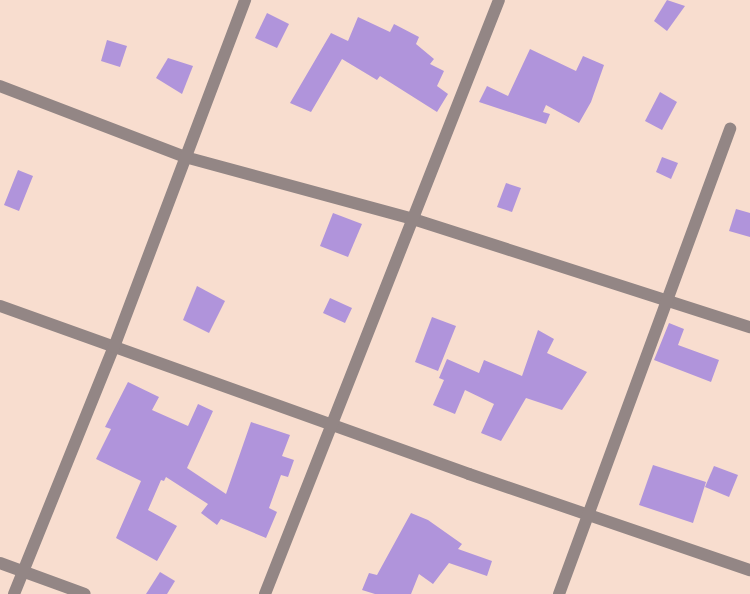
<!DOCTYPE html>
<html>
<head>
<meta charset="utf-8">
<style>
  body { margin:0 }
  #map { position:relative; width:750px; height:594px; overflow:hidden; background:#f8ddcf; font-family:"Golos Text",sans-serif }
  div>[style] { position:absolute }
  .building>* { inset:0; background:#b094db }
  .minor>* { height:12px; margin:-6px; padding:0 6px; transform-origin:6px; border-radius:6px; background:#938685 }
  span { translate:-50% -50%; white-space:nowrap; text-align:center; line-height:1.15; -webkit-text-stroke:4px #fdede4; paint-order:stroke }
</style>
</head>
<body>
<div id="map">
  <div class="building">
    <div style="clip-path:polygon(667px 0,685px 6px,667px 31px,654px 21px)"></div>
    <div style="clip-path:polygon(267px 13px,289px 24px,277px 48px,255px 38px)"></div>
    <div style="clip-path:polygon(358px 17px,390px 32px,394px 24px,419px 37px,416px 44px,434px 59px,430px 64px,444px 71px,437px 86px,448px 94px,437px 112px,380px 76px,377px 80px,342px 59px,311px 112px,290px 103px,331px 33px,348px 41px)"></div>
    <div style="clip-path:polygon(107px 40px,127px 46px,120px 67px,101px 61px)"></div>
    <div style="clip-path:polygon(530px 49px,576px 71px,583px 56px,604px 65px,591px 102px,579px 123px,546px 105px,543px 112px,550px 114px,546px 124px,479px 102px,487px 86px,508px 96px)"></div>
    <div style="clip-path:polygon(168px 58px,193px 66px,182px 94px,156px 78px)"></div>
    <div style="clip-path:polygon(660px 92px,677px 102px,662px 130px,645px 121px)"></div>
    <div style="clip-path:polygon(662px 157px,678px 163px,671px 179px,656px 172px)"></div>
    <div style="clip-path:polygon(18px 170px,33px 176px,19px 211px,4px 205px)"></div>
    <div style="clip-path:polygon(506px 183px,521px 188px,512px 212px,497px 207px)"></div>
    <div style="clip-path:polygon(736px 209px,750px 213px,750px 237px,729px 231px)"></div>
    <div style="clip-path:polygon(333px 213px,362px 224px,348px 257px,320px 246px)"></div>
    <div style="clip-path:polygon(197px 286px,225px 301px,209px 333px,183px 320px)"></div>
    <div style="clip-path:polygon(330px 298px,352px 308px,345px 323px,323px 313px)"></div>
    <div style="clip-path:polygon(432px 317px,456px 326px,438px 371px,415px 362px)"></div>
    <div style="clip-path:polygon(669px 323px,684px 329px,678px 345px,719px 360px,711px 382px,654px 360px)"></div>
    <div style="clip-path:polygon(538px 330px,554px 339px,547px 353px,587px 372px,562px 410px,526px 398px,501px 441px,481px 433px,494px 404px,465px 390px,455px 414px,433px 405px,444px 380px,439px 378px,447px 359px,479px 373px,484px 360px,522px 376px)"></div>
    <div style="clip-path:polygon(128px 382px,159px 397px,152px 410px,188px 426px,198px 404px,213px 411px,187px 468px,226px 494px,251px 422px,290px 435px,282px 456px,294px 460px,288px 477px,281px 475px,269px 508px,277px 512px,266px 538px,221px 519px,217px 525px,201px 513px,208px 504px,166px 477px,164px 481px,161px 480px,148px 510px,177px 526px,157px 561px,116px 538px,141px 481px,96px 459px,111px 429px,105px 427px)"></div>
    <div style="clip-path:polygon(653px 465px,706px 482px,693px 523px,639px 505px)"></div>
    <div style="clip-path:polygon(714px 466px,738px 475px,729px 497px,705px 487px)"></div>
    <div style="clip-path:polygon(411px 513px,428px 520px,462px 544px,458px 549px,492px 561px,487px 576px,449px 563px,433px 584px,419px 574px,411px 594px,375px 594px,362px 590px,369px 573px,377px 575px)"></div>
    <div style="clip-path:polygon(160px 572px,175px 581px,167px 594px,146px 594px)"></div>
  </div>
  <div class="minor">
    <div style="left:0;top:86px;width:198px;rotate:21deg"></div>
    <div style="left:185px;top:157px;width:236px;rotate:15.2deg"></div>
    <div style="left:413px;top:219px;width:354px;rotate:17.8deg"></div>
    <div style="left:0;top:306px;width:498px;rotate:19.7deg"></div>
    <div style="left:469px;top:474px;width:297px;rotate:18.9deg"></div>
    <div style="left:0;top:563px;width:90px;rotate:20deg"></div>
    <div style="left:14px;top:594px;width:266px;rotate:-68deg"></div>
    <div style="left:114px;top:347px;width:371px;rotate:-69.3deg"></div>
    <div style="left:265px;top:594px;width:638px;rotate:-68.5deg"></div>
    <div style="left:559px;top:594px;width:496px;rotate:-69.8deg"></div>
  </div>
</div>
</body>
</html>
